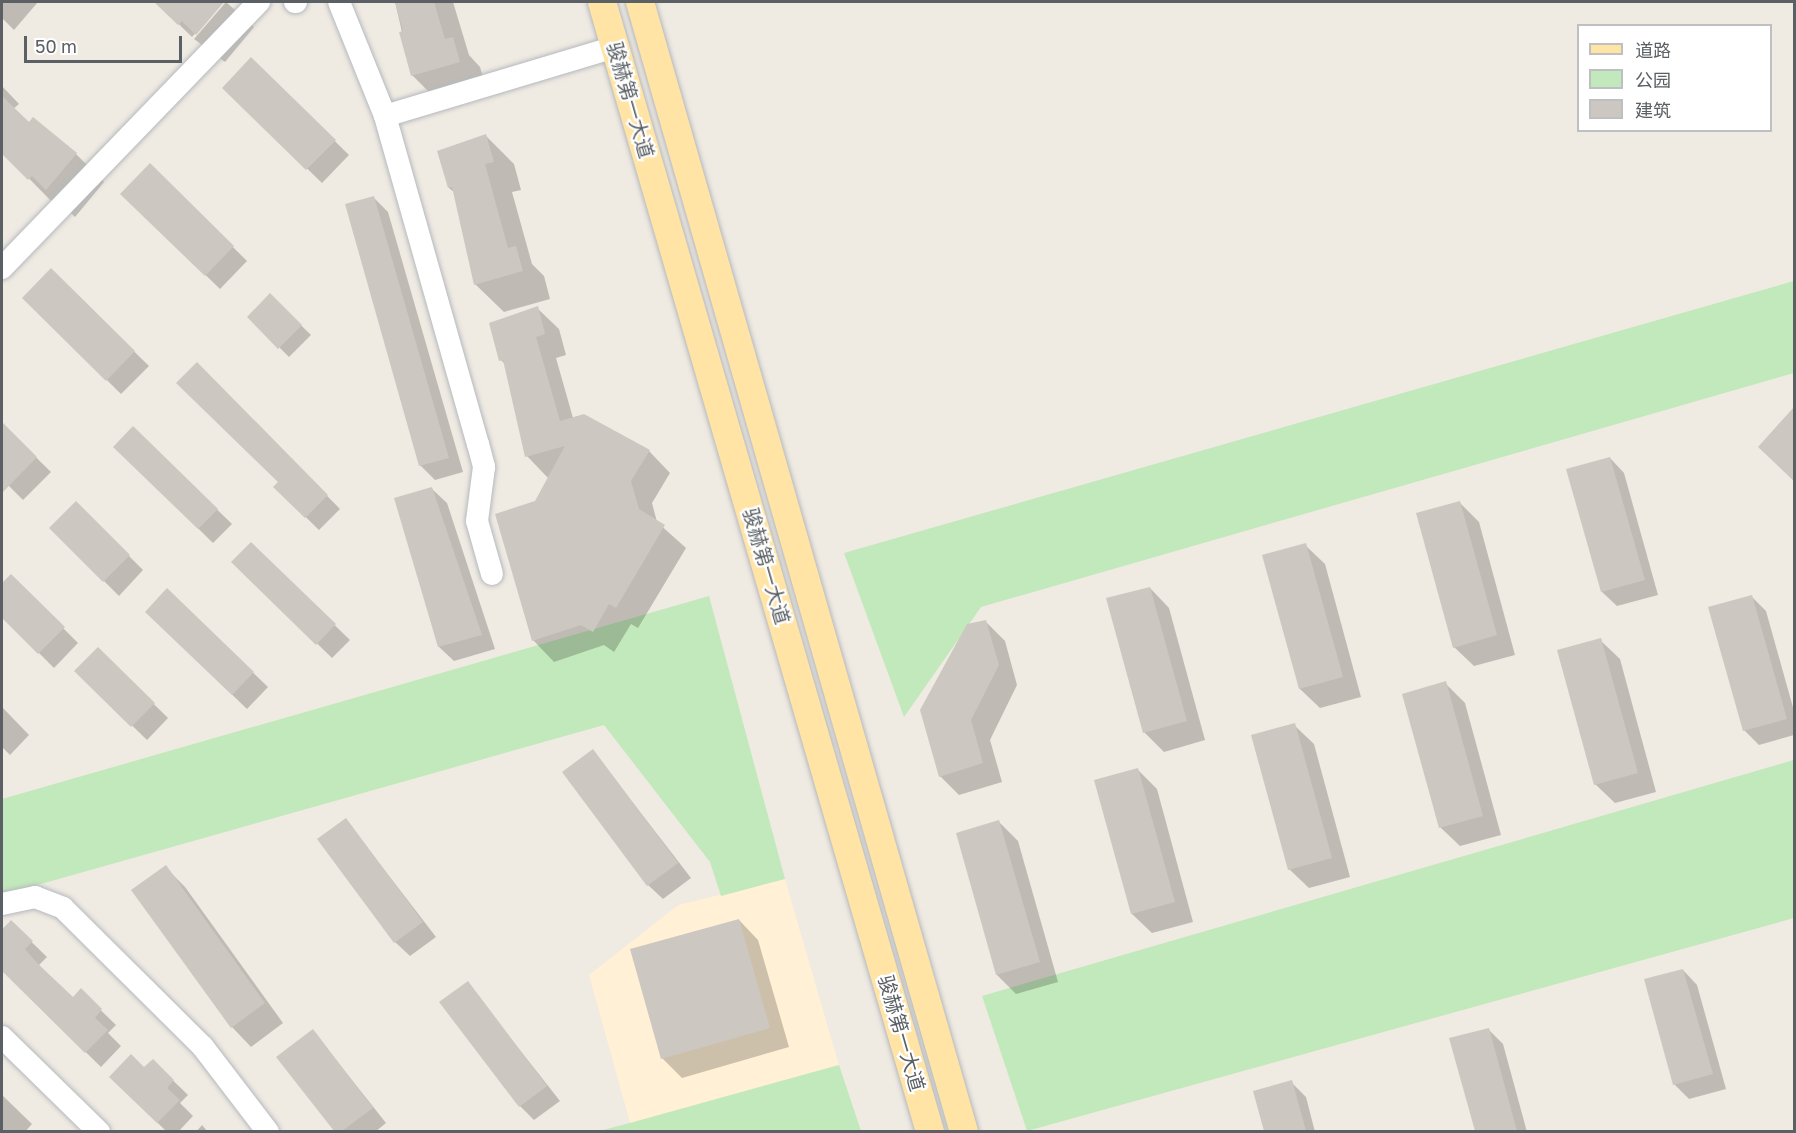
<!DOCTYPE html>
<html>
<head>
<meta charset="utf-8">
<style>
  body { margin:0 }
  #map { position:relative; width:1796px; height:1133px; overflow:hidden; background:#efeae2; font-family:"Golos Text","Noto Sans SC",sans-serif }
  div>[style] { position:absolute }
  .commercial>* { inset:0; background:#fff0d6 }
  .green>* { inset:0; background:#c2e9bb }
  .shadow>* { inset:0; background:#0003 }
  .building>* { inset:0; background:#ccc7c1 }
  .roads { filter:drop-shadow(0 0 2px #b5b9be) drop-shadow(0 0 2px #b5b9be) }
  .minor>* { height:22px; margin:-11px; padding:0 11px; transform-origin:11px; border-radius:11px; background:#fff }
  .major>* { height:28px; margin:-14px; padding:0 14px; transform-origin:14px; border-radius:14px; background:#ffe4a6 }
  span { translate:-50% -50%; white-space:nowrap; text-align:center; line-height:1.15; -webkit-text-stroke:4.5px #fff; paint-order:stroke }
  .street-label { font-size:20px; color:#5a6064 }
  .frame { position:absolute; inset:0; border:3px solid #5a6064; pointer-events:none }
  .legend { position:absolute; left:1577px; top:24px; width:195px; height:108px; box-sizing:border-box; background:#fff; border:2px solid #bdbfc1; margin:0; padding:8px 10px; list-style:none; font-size:18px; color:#5a6064 }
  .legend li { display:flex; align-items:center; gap:12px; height:30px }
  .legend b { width:30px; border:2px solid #bdbfc1 }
  .scale { position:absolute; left:24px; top:36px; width:158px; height:27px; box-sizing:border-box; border:3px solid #5a6064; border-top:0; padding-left:8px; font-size:18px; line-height:21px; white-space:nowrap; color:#5a6064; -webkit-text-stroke:4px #fff; paint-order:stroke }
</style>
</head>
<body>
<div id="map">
  <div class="commercial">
    <div style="clip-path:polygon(785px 879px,839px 1065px,630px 1123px,589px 975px,678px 905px)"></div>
  </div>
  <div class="green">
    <div style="clip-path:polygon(1794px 281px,1794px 373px,981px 607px,904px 717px,844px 553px)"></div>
    <div style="clip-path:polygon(709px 596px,785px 879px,721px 896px,710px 862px,604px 725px,2px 895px,2px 799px)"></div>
    <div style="clip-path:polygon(1794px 760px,1794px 918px,1027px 1131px,982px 996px)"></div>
    <div style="clip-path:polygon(839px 1065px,861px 1131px,599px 1131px,630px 1123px)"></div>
  </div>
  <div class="shadow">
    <div style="clip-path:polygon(2px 2px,38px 2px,14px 30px,2px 18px)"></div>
    <div style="clip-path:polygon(156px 2px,222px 2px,192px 37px)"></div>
    <div style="clip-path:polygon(226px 2px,254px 27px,225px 62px,194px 39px)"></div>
    <div style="clip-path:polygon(395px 2px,453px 2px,469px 55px,480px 67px,487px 90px,440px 103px,412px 75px)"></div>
    <div style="clip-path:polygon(251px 59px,349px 155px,322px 183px,224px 88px)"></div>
    <div style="clip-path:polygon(2px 86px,19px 104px,13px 109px,29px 124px,76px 154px,104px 182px,75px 217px,61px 203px,57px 207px,4px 153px,2px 156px)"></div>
    <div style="clip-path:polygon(486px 136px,514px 164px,521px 190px,512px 192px,532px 264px,544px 276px,550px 299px,504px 312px,475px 284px,455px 193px,449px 188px,439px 152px)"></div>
    <div style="clip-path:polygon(150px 165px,247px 261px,220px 289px,122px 194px)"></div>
    <div style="clip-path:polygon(374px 198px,388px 212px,463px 472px,435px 480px,420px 465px)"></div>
    <div style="clip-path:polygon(51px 270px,149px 366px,121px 394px,24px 298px)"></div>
    <div style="clip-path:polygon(270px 295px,311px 335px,289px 357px,249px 317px)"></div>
    <div style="clip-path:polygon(537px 308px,559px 329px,566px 355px,556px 358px,573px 418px,649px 451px,670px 473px,652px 503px,657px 522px,686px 548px,638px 628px,631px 624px,614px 652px,604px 645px,554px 662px,533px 640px,536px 503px,549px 479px,527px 456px,506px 365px,501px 360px)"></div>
    <div style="clip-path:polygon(197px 364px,340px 509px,319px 530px,275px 487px,280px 482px)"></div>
    <div style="clip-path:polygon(1788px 417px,1794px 423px,1794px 481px,1788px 475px)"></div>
    <div style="clip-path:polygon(2px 424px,51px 472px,23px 500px,2px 479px)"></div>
    <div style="clip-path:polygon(133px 428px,232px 524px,213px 543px,115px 447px)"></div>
    <div style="clip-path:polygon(1610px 458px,1624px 473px,1658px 595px,1617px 606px,1602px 592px)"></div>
    <div style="clip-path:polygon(432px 489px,447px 503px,495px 649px,454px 661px,439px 647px)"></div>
    <div style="clip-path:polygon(76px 503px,143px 570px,119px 596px,51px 528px)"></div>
    <div style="clip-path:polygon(1460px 503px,1479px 522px,1515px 655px,1474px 666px,1454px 647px)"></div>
    <div style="clip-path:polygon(251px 544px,350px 640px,332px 658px,233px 562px)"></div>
    <div style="clip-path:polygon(1305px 545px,1325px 564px,1361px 697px,1320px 708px,1300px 689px,1264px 556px)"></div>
    <div style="clip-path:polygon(11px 576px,78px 643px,54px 668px,2px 616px,2px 585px)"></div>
    <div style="clip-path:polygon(1150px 588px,1169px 608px,1205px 740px,1164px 752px,1144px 732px)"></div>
    <div style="clip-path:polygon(167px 590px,268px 687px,247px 709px,161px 626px)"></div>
    <div style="clip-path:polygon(1752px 597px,1766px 611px,1794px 711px,1794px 735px,1759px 745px,1744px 730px)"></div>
    <div style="clip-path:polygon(986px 622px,1005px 641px,1017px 685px,990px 740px,1002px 782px,959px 795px,940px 776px)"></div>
    <div style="clip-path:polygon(1600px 640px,1620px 659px,1656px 792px,1615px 803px,1595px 784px)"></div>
    <div style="clip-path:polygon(98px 649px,168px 718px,147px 740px,76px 671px)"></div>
    <div style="clip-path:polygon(1445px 683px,1465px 703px,1501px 835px,1460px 846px,1440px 827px)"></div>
    <div style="clip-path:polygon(2px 707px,29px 735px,10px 755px,2px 747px)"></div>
    <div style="clip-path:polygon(1294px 725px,1314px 744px,1350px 877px,1309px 888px,1289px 869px)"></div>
    <div style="clip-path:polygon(593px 751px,691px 878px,663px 899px,648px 885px)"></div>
    <div style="clip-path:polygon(1138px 770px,1157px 789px,1193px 922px,1152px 933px,1132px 914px)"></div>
    <div style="clip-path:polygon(346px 820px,436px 937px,410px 956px,395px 942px)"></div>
    <div style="clip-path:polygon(999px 822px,1018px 841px,1058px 982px,1016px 994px,997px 975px)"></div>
    <div style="clip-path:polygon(165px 867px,185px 887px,283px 1023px,251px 1047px,232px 1027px)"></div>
    <div style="clip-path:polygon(739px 920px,758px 940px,789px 1047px,682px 1078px,662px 1058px)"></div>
    <div style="clip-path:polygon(11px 922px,47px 957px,39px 965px,48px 976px,73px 999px,81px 991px,116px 1025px,108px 1033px,121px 1046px,101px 1067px,2px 970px,2px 929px)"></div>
    <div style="clip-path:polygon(1683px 970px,1697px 985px,1726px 1089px,1689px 1099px,1674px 1084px)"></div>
    <div style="clip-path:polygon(467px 983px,560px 1101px,534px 1120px,520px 1106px)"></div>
    <div style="clip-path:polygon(1488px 1029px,1503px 1044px,1527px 1132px,1477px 1132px,1451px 1039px)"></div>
    <div style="clip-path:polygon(313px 1031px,386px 1123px,375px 1132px,336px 1132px,278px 1057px)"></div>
    <div style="clip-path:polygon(153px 1061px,188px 1095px,180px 1103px,193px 1116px,178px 1132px,167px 1132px,111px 1077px,144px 1069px)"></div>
    <div style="clip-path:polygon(1291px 1082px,1306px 1097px,1315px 1132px,1265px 1132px,1254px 1092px)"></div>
    <div style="clip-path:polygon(2px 1095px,32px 1124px,25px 1132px,2px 1132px)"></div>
    <div style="clip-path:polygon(202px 1125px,208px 1132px,196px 1132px)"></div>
  </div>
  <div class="building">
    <div style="clip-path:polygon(154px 2px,224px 2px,196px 35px,182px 21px,178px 25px)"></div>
    <div style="clip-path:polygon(395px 2px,434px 2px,445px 39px,453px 37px,460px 62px,411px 76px,399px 32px,403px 31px)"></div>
    <div style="clip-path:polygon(251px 57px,336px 140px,306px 170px,222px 88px)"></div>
    <div style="clip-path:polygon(2px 96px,29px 122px,33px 117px,77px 153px,46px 190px,32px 176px,28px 180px,2px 154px)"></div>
    <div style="clip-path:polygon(486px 134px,494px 162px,485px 164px,508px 248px,516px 246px,523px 271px,474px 285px,452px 187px,448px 188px,437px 151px)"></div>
    <div style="clip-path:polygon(150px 163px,234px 246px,205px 276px,120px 194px)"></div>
    <div style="clip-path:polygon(374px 196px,449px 458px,419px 466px,345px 204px)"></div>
    <div style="clip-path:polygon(51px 268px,135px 351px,106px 381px,22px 298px)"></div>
    <div style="clip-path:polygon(270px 293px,302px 325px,278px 349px,247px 317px)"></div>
    <div style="clip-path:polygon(538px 306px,545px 334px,536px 337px,560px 421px,584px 414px,650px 450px,631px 481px,639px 509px,665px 525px,616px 608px,609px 604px,593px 632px,581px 625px,532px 641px,495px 514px,535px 501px,565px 446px,525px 457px,503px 360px,499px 361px,489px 323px)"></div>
    <div style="clip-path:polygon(197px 362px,328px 495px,305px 518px,273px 487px,278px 482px,176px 383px)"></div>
    <div style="clip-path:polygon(1794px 407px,1794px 481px,1758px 447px)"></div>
    <div style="clip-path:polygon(2px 422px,37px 457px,2px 493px)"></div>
    <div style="clip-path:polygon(133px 426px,218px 509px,198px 529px,113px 447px)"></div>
    <div style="clip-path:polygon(1610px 457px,1645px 580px,1601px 592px,1566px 469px)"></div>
    <div style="clip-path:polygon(432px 487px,482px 635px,438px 647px,394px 498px)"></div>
    <div style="clip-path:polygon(76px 501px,130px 555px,103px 582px,49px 528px)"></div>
    <div style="clip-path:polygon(1460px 501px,1497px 635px,1453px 648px,1416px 513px)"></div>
    <div style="clip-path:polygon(251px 542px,336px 624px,316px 645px,231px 562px)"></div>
    <div style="clip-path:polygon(1306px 543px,1343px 677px,1299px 689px,1262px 555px)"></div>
    <div style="clip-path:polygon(11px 574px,65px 627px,38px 654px,2px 618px,2px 583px)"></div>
    <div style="clip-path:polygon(1150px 587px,1187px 721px,1143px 733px,1106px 598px)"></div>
    <div style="clip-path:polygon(167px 588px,254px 672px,232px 695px,145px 612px)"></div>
    <div style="clip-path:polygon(1752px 595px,1787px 719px,1743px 731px,1708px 607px)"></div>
    <div style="clip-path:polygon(986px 620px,999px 665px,971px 720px,983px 763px,939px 777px,920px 710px,967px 624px)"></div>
    <div style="clip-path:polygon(1601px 638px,1638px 773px,1594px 785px,1557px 650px)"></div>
    <div style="clip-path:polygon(98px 647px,155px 703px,131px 727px,74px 671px)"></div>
    <div style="clip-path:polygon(1446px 681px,1483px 816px,1439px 828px,1402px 694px)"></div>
    <div style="clip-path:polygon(1295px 723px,1332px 858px,1288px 870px,1251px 735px)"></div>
    <div style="clip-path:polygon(593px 749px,678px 863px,647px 886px,562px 772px)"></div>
    <div style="clip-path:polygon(1138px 768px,1175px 902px,1131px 914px,1094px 780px)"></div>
    <div style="clip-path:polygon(346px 818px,423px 922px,394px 943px,317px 839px)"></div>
    <div style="clip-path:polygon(999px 820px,1040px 962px,996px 975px,956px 833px)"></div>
    <div style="clip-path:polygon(166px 865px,265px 1003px,231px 1028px,131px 890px)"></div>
    <div style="clip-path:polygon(739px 919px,770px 1028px,661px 1059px,630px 949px)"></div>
    <div style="clip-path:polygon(11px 920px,33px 941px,25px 949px,37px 963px,73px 997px,81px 988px,102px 1009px,95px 1018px,108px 1030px,85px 1053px,2px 971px,2px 930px)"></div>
    <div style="clip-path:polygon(1683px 969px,1713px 1074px,1673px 1085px,1644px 979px)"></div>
    <div style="clip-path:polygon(468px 981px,547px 1086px,519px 1107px,439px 1002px)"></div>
    <div style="clip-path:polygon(1489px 1028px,1517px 1131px,1475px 1131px,1449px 1038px)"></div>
    <div style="clip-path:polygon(313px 1029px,373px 1108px,342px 1131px,334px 1131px,276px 1057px)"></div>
    <div style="clip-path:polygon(131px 1054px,144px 1067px,153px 1059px,174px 1080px,167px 1088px,180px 1100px,157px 1123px,109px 1077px)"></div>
    <div style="clip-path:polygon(1292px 1080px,1306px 1131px,1264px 1131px,1253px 1091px)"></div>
  </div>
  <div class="roads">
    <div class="minor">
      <div style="left:295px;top:2px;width:1px"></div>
      <div style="left:339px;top:2px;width:123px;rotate:68deg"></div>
      <div style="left:385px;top:116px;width:240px;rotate:-16.7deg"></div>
      <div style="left:385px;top:116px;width:341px;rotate:74.2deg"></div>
      <div style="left:478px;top:444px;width:24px;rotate:75deg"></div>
      <div style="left:484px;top:467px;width:54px;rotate:97.4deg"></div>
      <div style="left:477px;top:521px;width:55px;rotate:74.2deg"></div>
      <div style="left:2px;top:268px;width:370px;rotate:-46deg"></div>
      <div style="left:2px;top:904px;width:34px;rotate:-12deg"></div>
      <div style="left:35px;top:897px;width:30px;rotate:21deg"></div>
      <div style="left:63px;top:908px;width:197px;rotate:44.8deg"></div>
      <div style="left:203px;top:1047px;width:107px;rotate:52.6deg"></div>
      <div style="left:2px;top:1037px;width:136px;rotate:44.4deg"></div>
    </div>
    <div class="major">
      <div style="left:602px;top:2px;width:1177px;rotate:73.81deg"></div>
      <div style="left:640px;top:2px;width:1176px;rotate:74deg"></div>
    </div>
  </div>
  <div class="street-label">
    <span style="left:631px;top:100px;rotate:74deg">骏赫第一大道</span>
    <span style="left:767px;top:566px;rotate:74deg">骏赫第一大道</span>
    <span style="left:902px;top:1033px;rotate:74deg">骏赫第一大道</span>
  </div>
  <div class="frame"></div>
  <ul class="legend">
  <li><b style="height:8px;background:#ffe4a6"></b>道路</li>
  <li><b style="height:16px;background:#c2e9bb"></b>公园</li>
  <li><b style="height:16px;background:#ccc7c1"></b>建筑</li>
  </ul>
  <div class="scale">50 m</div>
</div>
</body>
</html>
